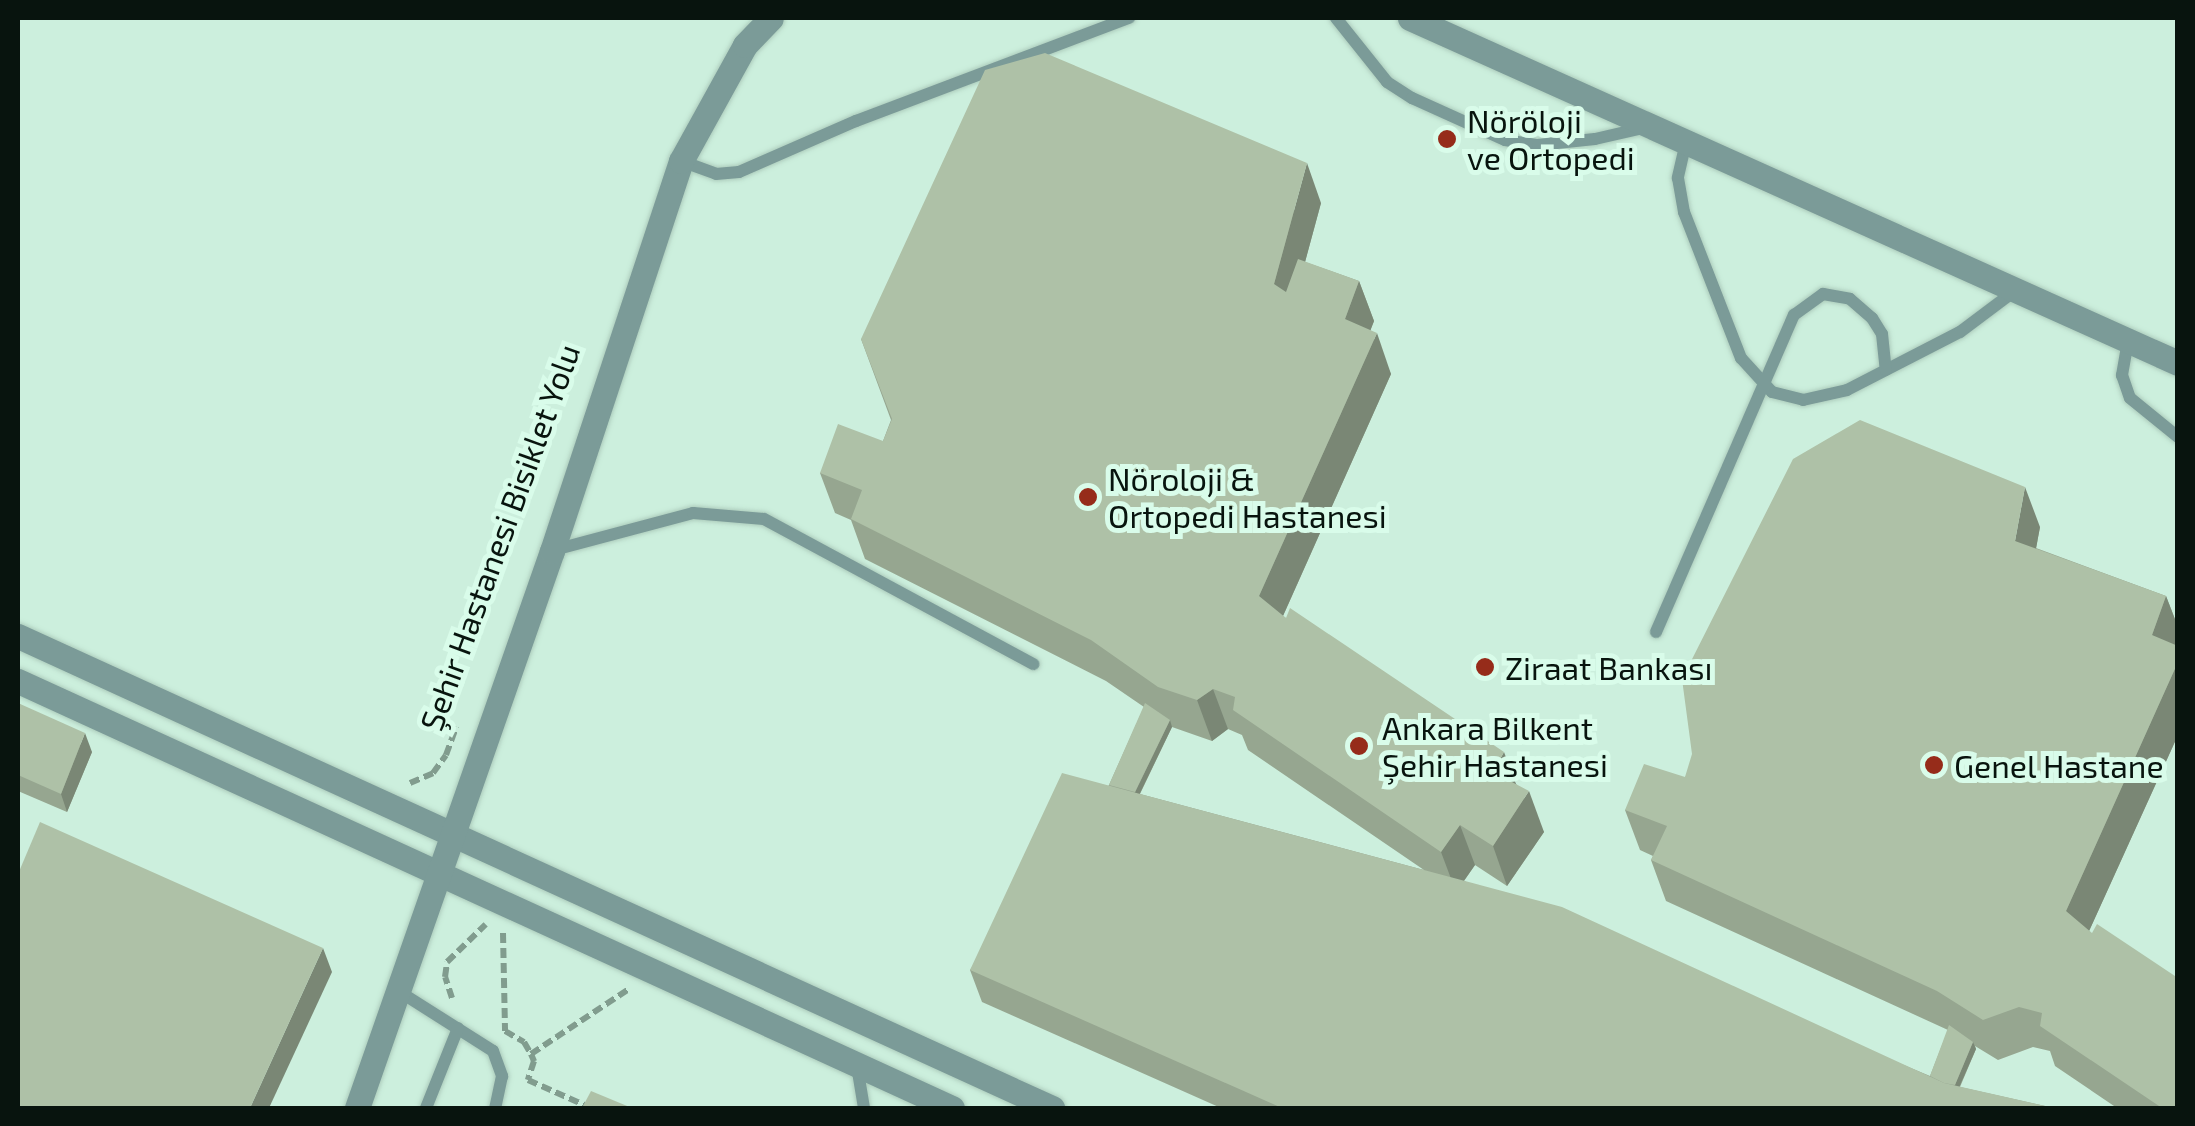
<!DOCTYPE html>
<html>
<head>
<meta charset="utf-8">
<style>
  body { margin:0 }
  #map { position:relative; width:2195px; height:1126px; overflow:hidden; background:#ccefdd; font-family:"Exo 2",sans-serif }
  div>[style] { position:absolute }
  .path>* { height:6px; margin-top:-3px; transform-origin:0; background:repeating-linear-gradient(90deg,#819c8e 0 10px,transparent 0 15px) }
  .roads { filter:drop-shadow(0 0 2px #adccbc) drop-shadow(0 0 2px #adccbc) }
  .service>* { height:12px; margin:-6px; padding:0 6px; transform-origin:6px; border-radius:6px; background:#7b9b98 }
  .minor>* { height:25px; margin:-12.5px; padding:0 12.5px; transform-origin:12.5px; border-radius:12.5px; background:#7b9b98 }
  .wall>* { inset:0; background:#96a690 }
  .shaded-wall>* { inset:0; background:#7a8775 }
  .building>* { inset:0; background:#aec1a7 }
  .dots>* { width:28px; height:28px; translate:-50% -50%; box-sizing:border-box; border:5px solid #d9fcea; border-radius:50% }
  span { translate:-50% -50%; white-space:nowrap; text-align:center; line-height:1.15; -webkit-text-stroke:10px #d9fcea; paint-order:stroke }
  .poi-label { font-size:32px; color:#08140e }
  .left { translate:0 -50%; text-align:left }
  .street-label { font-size:32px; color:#08140e }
  .frame { position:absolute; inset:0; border:20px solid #08140e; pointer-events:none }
</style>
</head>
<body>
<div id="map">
  <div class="path">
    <div style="left:410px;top:783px;width:25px;rotate:-23deg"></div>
    <div style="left:433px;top:773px;width:22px;rotate:-54deg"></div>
    <div style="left:446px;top:755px;width:30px;rotate:-70deg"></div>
    <div style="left:503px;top:933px;width:98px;rotate:88.8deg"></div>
    <div style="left:505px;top:1031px;width:22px;rotate:30deg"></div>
    <div style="left:524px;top:1042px;width:14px;rotate:60deg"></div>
    <div style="left:531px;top:1054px;width:118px;rotate:-33.6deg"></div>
    <div style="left:452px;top:998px;width:22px;rotate:-108deg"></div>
    <div style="left:445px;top:977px;width:15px;rotate:-82deg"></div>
    <div style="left:447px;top:962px;width:54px;rotate:-44.3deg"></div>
    <div style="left:531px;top:1054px;width:8px;rotate:67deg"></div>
    <div style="left:534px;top:1061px;width:20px;rotate:108deg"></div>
    <div style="left:528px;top:1080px;width:69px;rotate:24deg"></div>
  </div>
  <div class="roads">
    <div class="service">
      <div style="left:1336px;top:18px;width:82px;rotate:51.4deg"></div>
      <div style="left:1387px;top:82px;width:30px;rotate:33deg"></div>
      <div style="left:1412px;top:98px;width:102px;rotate:24.3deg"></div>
      <div style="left:1505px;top:140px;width:33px;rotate:9deg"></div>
      <div style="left:1538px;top:145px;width:57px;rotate:-6deg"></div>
      <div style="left:1595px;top:139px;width:53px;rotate:-13deg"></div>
      <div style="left:1686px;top:142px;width:37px;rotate:103deg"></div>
      <div style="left:1678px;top:178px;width:35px;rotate:80deg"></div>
      <div style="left:1684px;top:212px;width:157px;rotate:68.7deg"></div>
      <div style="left:1741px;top:358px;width:46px;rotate:47.6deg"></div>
      <div style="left:1772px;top:392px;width:32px;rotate:14deg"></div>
      <div style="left:1803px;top:400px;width:45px;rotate:-12.8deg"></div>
      <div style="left:1847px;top:390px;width:127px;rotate:-27.2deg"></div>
      <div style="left:1960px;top:332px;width:70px;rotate:-36.9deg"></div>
      <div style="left:681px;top:161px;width:37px;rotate:20deg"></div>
      <div style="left:716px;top:174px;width:23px;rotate:-5deg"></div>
      <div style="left:739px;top:172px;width:128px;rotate:-23.6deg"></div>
      <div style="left:856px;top:121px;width:292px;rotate:-20.7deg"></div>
      <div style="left:2128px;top:341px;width:35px;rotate:100deg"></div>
      <div style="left:2122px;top:375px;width:24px;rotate:71deg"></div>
      <div style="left:2130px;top:398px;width:62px;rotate:39.1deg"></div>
      <div style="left:554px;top:550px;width:144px;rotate:-14.9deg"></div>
      <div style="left:693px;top:513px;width:71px;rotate:4.8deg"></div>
      <div style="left:764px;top:519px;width:306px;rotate:28.3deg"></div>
      <div style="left:1656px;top:632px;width:346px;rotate:-66.5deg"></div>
      <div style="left:1794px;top:315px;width:36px;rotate:-36deg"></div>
      <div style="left:1823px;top:294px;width:27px;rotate:10deg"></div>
      <div style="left:1850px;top:299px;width:29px;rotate:41deg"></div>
      <div style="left:1872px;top:318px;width:19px;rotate:58deg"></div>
      <div style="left:1882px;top:334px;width:36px;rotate:84deg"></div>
      <div style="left:400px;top:992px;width:110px;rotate:32.4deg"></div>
      <div style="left:493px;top:1051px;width:27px;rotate:70deg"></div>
      <div style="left:502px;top:1076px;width:33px;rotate:102deg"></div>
      <div style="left:857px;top:1066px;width:43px;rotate:80.5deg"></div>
      <div style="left:426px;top:1108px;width:86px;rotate:-68.2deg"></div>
    </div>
    <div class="minor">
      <div style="left:1410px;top:18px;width:842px;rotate:24.19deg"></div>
      <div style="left:18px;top:636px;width:1137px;rotate:24.54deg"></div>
      <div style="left:18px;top:681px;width:1027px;rotate:24.57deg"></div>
      <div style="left:357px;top:1108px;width:590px;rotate:-70.71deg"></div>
      <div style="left:552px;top:551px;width:411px;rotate:-71.7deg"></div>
      <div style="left:681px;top:161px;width:132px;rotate:-61.1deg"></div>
      <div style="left:745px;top:45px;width:37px;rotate:-46deg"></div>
    </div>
  </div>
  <div class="wall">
    <div style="clip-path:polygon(evenodd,1321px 203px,1305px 262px,1359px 281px,1374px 321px,1370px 331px,1391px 374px,1283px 616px,1516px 784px,1544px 832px,1507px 886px,1475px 865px,1464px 881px,1930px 1076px,1948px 1030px,1666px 901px,1651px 860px,1653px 856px,1640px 850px,1625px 810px,1685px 777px,2040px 527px,2036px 548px,2166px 596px,2178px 627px,2178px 735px,2089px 931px,2178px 1108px,2117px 1108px,2055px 1066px,2050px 1051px,2033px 1047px,1998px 1060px,1975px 1046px,1976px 1049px,1960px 1087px,2054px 1108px,1221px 1108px,982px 1002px,970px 970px,1109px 785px,1144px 707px,1106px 681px,865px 559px,851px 520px,835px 513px,820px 473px,883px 441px,891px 420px,861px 339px,1321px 203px,1172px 727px,1212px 741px,1228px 729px,1242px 735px,1248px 750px,1424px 870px,1140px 794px,1172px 727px)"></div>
    <div style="clip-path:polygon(18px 703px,92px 752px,67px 812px,18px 791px)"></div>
  </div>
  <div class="shaded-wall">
    <div style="clip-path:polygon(1307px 163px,1321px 203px,1288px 325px,1274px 284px)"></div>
    <div style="clip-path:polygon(1359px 281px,1374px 321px,1359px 360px,1345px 319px)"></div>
    <div style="clip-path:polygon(1377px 333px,1391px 374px,1274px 636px,1259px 596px)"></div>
    <div style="clip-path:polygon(2025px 487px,2040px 527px,2030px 581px,2015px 541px)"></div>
    <div style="clip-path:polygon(2166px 596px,2178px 627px,2178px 645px,2166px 675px,2152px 635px)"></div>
    <div style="clip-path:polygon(2178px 662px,2178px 735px,2080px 951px,2066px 911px)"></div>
    <div style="clip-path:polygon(1213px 689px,1228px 729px,1212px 741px,1197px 700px)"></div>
    <div style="clip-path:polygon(1170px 720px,1172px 727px,1127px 820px,1125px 813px)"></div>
    <div style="clip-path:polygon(85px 733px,92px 752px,67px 812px,61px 794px)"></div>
    <div style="clip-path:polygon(1504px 752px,1519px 792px,1493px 772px)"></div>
    <div style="clip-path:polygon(1529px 791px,1544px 832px,1507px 886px,1493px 846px)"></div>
    <div style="clip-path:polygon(1460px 825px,1475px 865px,1456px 892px,1441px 852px)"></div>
    <div style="clip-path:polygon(323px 948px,332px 972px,269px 1108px,250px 1108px)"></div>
    <div style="clip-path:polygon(1973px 1042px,1976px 1049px,1950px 1108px,1946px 1106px)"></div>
  </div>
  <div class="building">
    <div style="clip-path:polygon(1045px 53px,1307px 163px,1274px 284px,1286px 292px,1298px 259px,1359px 281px,1345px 319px,1377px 333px,1259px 596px,1286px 618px,1290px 608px,1504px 752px,1493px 772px,1529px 791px,1493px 846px,1460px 825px,1441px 852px,1233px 710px,1235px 697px,1213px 689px,1197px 700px,1158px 687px,1091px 640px,851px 519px,862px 490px,820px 473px,838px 424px,883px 441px,892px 419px,861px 339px,985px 70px)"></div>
    <div style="clip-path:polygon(1860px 420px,2025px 487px,2015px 541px,2166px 596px,2152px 635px,2178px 646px,2178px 662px,2066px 911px,2092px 933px,2097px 924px,2178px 978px,2178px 1108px,2162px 1108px,2040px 1026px,2042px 1013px,2019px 1007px,1983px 1020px,1937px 991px,1651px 860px,1667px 826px,1625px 810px,1644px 764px,1685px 777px,1692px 754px,1682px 679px,1793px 459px)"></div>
    <div style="clip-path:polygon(18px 703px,85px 733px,61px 794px,18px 775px)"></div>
    <div style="clip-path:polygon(1145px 703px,1170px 720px,1135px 792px,1109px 785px)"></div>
    <div style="clip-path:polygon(1062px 773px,1562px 907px,1944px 1083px,2054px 1108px,1282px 1108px,970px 970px)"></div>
    <div style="clip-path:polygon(40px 822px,323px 948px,250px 1108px,18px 1108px,18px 874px)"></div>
    <div style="clip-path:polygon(1949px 1025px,1973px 1042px,1955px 1085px,1944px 1083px,1930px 1076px)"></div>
    <div style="clip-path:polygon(591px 1091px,632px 1108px,582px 1108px)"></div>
  </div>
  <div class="dots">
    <div style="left:1447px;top:139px;background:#962c1a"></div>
    <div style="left:1088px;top:497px;background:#962c1a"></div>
    <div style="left:1485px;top:667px;background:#962c1a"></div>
    <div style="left:1359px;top:746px;background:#962c1a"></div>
    <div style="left:1934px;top:765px;background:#962c1a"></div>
  </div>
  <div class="poi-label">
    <span class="left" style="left:1467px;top:139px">Nöröloji<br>ve Ortopedi</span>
    <span class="left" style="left:1108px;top:497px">Nöroloji &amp;<br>Ortopedi Hastanesi</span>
    <span class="left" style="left:1505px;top:667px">Ziraat Bankası</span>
    <span class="left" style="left:1382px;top:746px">Ankara Bilkent<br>Şehir Hastanesi</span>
    <span class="left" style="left:1954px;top:765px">Genel Hastane</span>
  </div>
  <div class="street-label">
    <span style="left:499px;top:537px;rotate:-70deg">Şehir Hastanesi Bisiklet Yolu</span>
  </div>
  <div class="frame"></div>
</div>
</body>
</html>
